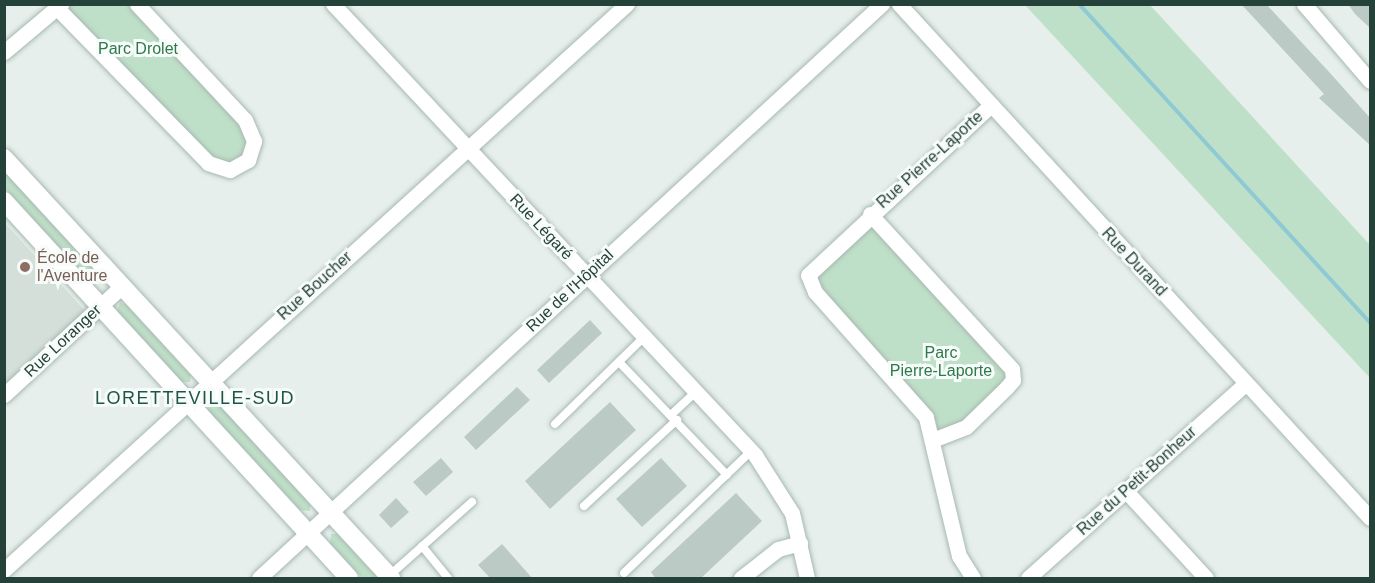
<!DOCTYPE html>
<html>
<head>
<meta charset="utf-8">
<style>
  body { margin:0 }
  #map { position:relative; width:1375px; height:583px; overflow:hidden; background:#e6efeb; font-family:Arial,sans-serif }
  div>[style] { position:absolute }
  .built>* { inset:0; background:#d4dfda }
  .green>* { inset:0; background:#bfe0c8 }
  .stream>* { height:4px; margin:-2px; padding:0 2px; transform-origin:2px; border-radius:2px; background:#8ec9d4 }
  .building>* { inset:0; background:#bbcac4 }
  .roads { filter:drop-shadow(0 0 2px #a8b8b2) drop-shadow(0 0 2px #a8b8b2) }
  .service>* { height:8px; margin:-4px; padding:0 4px; transform-origin:4px; border-radius:4px; background:#fff }
  .minor>* { height:15px; margin:-7.5px; padding:0 7.5px; transform-origin:7.5px; border-radius:7.5px; background:#fff }
  .tertiary>* { height:18px; margin:-9px; padding:0 9px; transform-origin:9px; border-radius:9px; background:#fff }
  .dots>* { width:16px; height:16px; translate:-50% -50%; box-sizing:border-box; border:3px solid #f7fbf9; border-radius:50% }
  span { translate:-50% -50%; white-space:nowrap; text-align:center; line-height:1.15; -webkit-text-stroke:6px #f7fbf9; paint-order:stroke }
  .park-label { font-size:16px; color:#2d7a4b }
  .street-label { font-size:16px; color:#24423a }
  .education-label { font-size:16px; color:#785e54 }
  .left { translate:0 -50%; text-align:left }
  .neighbourhood-label { font-size:18px; color:#1f5548; letter-spacing:1.5px }
  .frame { position:absolute; inset:0; border:6px solid #24423a; pointer-events:none }
</style>
</head>
<body>
<div id="map">
  <div class="built">
    <div style="clip-path:polygon(4px 222px,86px 312px,4px 389px)"></div>
  </div>
  <div class="green">
    <div style="clip-path:polygon(61px 4px,137px 5px,245px 120px,253px 152px,218px 168px)"></div>
    <div style="clip-path:polygon(1025px 5px,1150px 5px,1370px 245px,1370px 378px)"></div>
    <div style="clip-path:polygon(5px 171px,102px 278px,93px 285px,5px 188px)"></div>
    <div style="clip-path:polygon(870px 214px,1012px 369px,966px 427px,932px 440px,926px 417px,815px 292px,813px 267px)"></div>
    <div style="clip-path:polygon(120px 303px,126px 304px,191px 375px,190px 382px,182px 382px,117px 312px)"></div>
    <div style="clip-path:polygon(210px 400px,216px 400px,310px 504px,310px 511px,300px 510px,207px 410px)"></div>
    <div style="clip-path:polygon(331px 534px,338px 534px,378px 578px,362px 578px,330px 543px)"></div>
  </div>
  <div class="stream">
    <div style="left:1079px;top:4px;width:432px;rotate:47.6deg"></div>
  </div>
  <div class="building">
    <div style="clip-path:polygon(1241px 4px,1266px 4px,1330px 73px,1371px 119px,1371px 146px,1319px 98px,1324px 94px)"></div>
    <div style="clip-path:polygon(1348px 4px,1371px 4px,1371px 29px,1355px 14px)"></div>
    <div style="clip-path:polygon(590px 320px,602px 333px,549px 383px,537px 370px)"></div>
    <div style="clip-path:polygon(517px 387px,530px 400px,476px 450px,464px 437px)"></div>
    <div style="clip-path:polygon(610px 402px,636px 430px,550px 509px,525px 481px)"></div>
    <div style="clip-path:polygon(441px 458px,453px 472px,426px 496px,413px 482px)"></div>
    <div style="clip-path:polygon(661px 458px,687px 486px,642px 527px,616px 499px)"></div>
    <div style="clip-path:polygon(736px 493px,762px 521px,700px 579px,656px 579px,651px 572px)"></div>
    <div style="clip-path:polygon(396px 498px,409px 512px,391px 528px,379px 515px)"></div>
    <div style="clip-path:polygon(502px 544px,533px 579px,491px 579px,478px 565px)"></div>
  </div>
  <div class="roads">
    <div class="service">
      <div style="left:619px;top:362px;width:156px;rotate:46.3deg"></div>
      <div style="left:672px;top:414px;width:33px;rotate:-43deg"></div>
      <div style="left:555px;top:424px;width:124px;rotate:-44.3deg"></div>
      <div style="left:584px;top:506px;width:127px;rotate:-42.8deg"></div>
      <div style="left:422px;top:546px;width:41px;rotate:50.9deg"></div>
      <div style="left:624px;top:573px;width:176px;rotate:-43.8deg"></div>
      <div style="left:390px;top:575px;width:110px;rotate:-41.7deg"></div>
    </div>
    <div class="minor">
      <div style="left:333px;top:4px;width:618px;rotate:46.9deg"></div>
      <div style="left:755px;top:455px;width:69px;rotate:57.5deg"></div>
      <div style="left:792px;top:513px;width:67px;rotate:77deg"></div>
      <div style="left:899px;top:4px;width:697px;rotate:47.5deg"></div>
      <div style="left:1304px;top:4px;width:101px;rotate:49.4deg"></div>
      <div style="left:57px;top:8px;width:216px;rotate:45.7deg"></div>
      <div style="left:208px;top:163px;width:23px;rotate:18deg"></div>
      <div style="left:230px;top:170px;width:21px;rotate:-29deg"></div>
      <div style="left:248px;top:160px;width:20px;rotate:-72deg"></div>
      <div style="left:254px;top:141px;width:23px;rotate:-113deg"></div>
      <div style="left:245px;top:120px;width:158px;rotate:-133deg"></div>
      <div style="left:4px;top:52px;width:75px;rotate:-40.1deg"></div>
      <div style="left:870px;top:214px;width:210px;rotate:47.5deg"></div>
      <div style="left:1012px;top:369px;width:11px;rotate:85deg"></div>
      <div style="left:1013px;top:380px;width:11px;rotate:131deg"></div>
      <div style="left:1006px;top:388px;width:56px;rotate:135.7deg"></div>
      <div style="left:966px;top:427px;width:36px;rotate:159deg"></div>
      <div style="left:4px;top:395px;width:161px;rotate:-42.7deg"></div>
      <div style="left:1126px;top:491px;width:118px;rotate:47.4deg"></div>
      <div style="left:4px;top:570px;width:842px;rotate:-42.26deg"></div>
      <div style="left:259px;top:578px;width:847px;rotate:-42.66deg"></div>
      <div style="left:741px;top:578px;width:47px;rotate:-38.1deg"></div>
      <div style="left:778px;top:549px;width:23px;rotate:-15deg"></div>
      <div style="left:973px;top:578px;width:26px;rotate:-122deg"></div>
      <div style="left:959px;top:556px;width:143px;rotate:-103.4deg"></div>
      <div style="left:926px;top:417px;width:167px;rotate:-131.6deg"></div>
      <div style="left:815px;top:292px;width:18px;rotate:-112deg"></div>
      <div style="left:808px;top:275px;width:250px;rotate:-42.9deg"></div>
      <div style="left:1028px;top:578px;width:292px;rotate:-41.8deg"></div>
    </div>
    <div class="tertiary">
      <div style="left:4px;top:158px;width:571px;rotate:47.34deg"></div>
      <div style="left:4px;top:201px;width:511px;rotate:47.54deg"></div>
    </div>
  </div>
  <div class="dots">
    <div style="left:25px;top:267px;background:#8d6e63"></div>
  </div>
  <div class="park-label">
    <span style="left:138px;top:49px">Parc Drolet</span>
    <span style="left:941px;top:362px">Parc<br>Pierre-Laporte</span>
  </div>
  <div class="street-label">
    <span style="left:930px;top:160px;rotate:-42deg">Rue Pierre-Laporte</span>
    <span style="left:541px;top:227px;rotate:47deg">Rue Légaré</span>
    <span style="left:1134px;top:262px;rotate:47deg">Rue Durand</span>
    <span style="left:315px;top:286px;rotate:-42deg">Rue Boucher</span>
    <span style="left:570px;top:291px;rotate:-43deg">Rue de l'Hôpital</span>
    <span style="left:63px;top:341px;rotate:-43deg">Rue Loranger</span>
    <span style="left:1137px;top:481px;rotate:-42deg">Rue du Petit-Bonheur</span>
  </div>
  <div class="education-label">
    <span class="left" style="left:37px;top:267px">École de<br>l'Aventure</span>
  </div>
  <div class="neighbourhood-label">
    <span style="left:195px;top:398px">LORETTEVILLE-SUD</span>
  </div>
  <div class="frame"></div>
</div>
</body>
</html>
